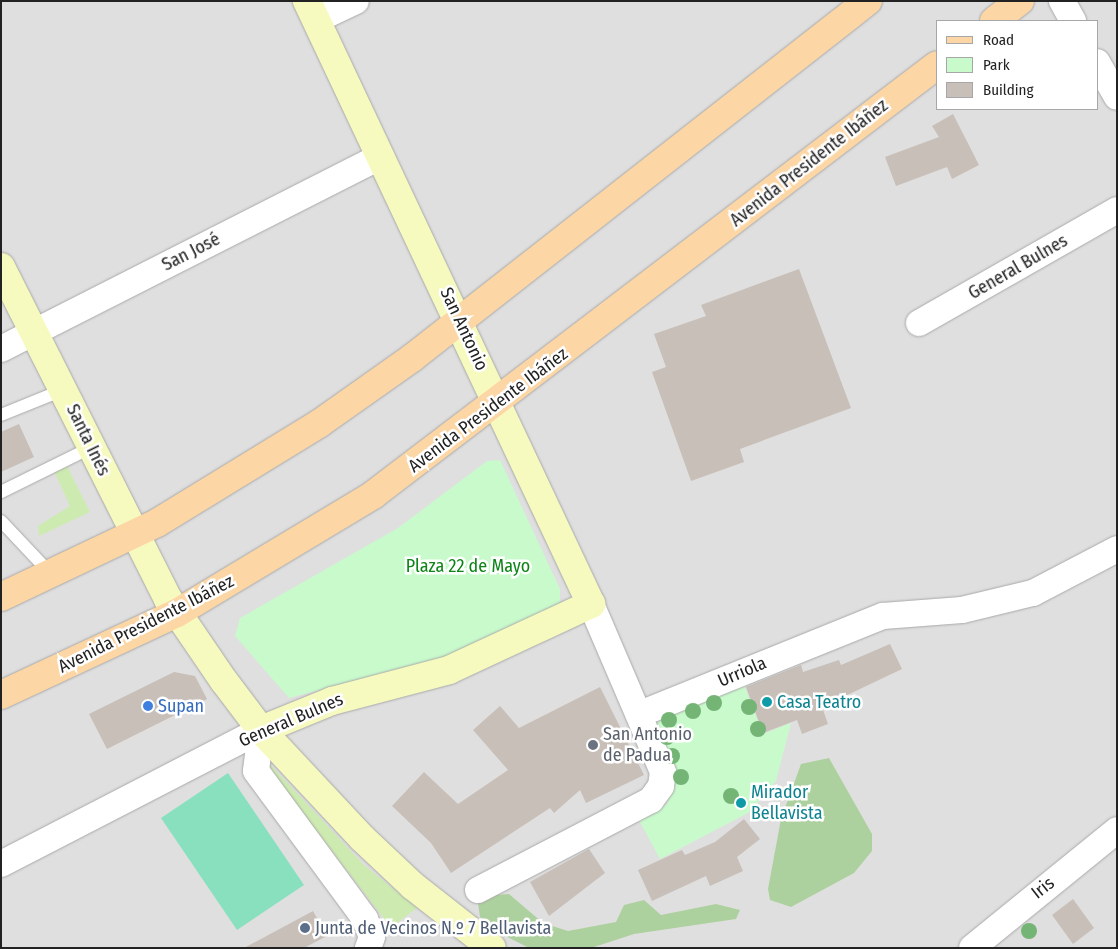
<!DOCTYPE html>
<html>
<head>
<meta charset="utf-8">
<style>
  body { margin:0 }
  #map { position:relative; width:1118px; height:949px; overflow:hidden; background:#f2efe9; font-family:"Fira Sans Condensed",sans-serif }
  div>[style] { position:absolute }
  .residential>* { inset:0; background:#e0dfdf }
  .grass>* { inset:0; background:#cdebb0 }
  .forest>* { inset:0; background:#add19e }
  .park>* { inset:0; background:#c8facc }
  .pitch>* { inset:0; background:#88e0be }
  .building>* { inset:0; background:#c7bfb8 }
  .roads { filter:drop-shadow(0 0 1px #a9a9a9) drop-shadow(0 0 1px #a9a9a9) }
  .lane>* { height:12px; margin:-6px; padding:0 6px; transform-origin:6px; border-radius:6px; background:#fff }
  .street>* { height:26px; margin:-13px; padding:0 13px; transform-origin:13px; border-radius:13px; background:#fff }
  .secondary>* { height:28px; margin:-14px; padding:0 14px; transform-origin:14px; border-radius:14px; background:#f7fabf }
  .primary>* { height:28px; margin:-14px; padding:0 14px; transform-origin:14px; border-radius:14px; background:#fcd6a4 }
  .trees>* { width:16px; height:16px; margin:-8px; border-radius:50%; background:#74b475 }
  .dots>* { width:14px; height:14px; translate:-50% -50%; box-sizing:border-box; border:2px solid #fff; border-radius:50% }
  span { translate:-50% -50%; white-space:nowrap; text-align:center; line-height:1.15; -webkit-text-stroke:5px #fff; paint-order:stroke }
  .street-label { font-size:18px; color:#222 }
  .park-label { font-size:18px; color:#0c8416 }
  .culture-label { font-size:18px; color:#0d838f }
  .left { translate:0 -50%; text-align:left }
  .shop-label { font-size:18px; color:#366cbe }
  .worship-label { font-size:18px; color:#5b616d }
  .service-label { font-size:18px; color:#4e5e75 }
  .frame { position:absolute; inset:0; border:2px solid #222; pointer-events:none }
  .legend { position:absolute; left:936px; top:20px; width:162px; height:90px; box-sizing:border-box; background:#fff; border:1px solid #a7a7a7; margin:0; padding:6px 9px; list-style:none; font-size:15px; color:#222 }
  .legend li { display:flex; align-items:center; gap:10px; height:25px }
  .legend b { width:25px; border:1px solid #a7a7a7 }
</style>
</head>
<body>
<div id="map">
  <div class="residential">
    <div style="clip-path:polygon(evenodd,1px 1px,1117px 1px,1117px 948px,1px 948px,1px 1px,937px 21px,1097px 21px,1097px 109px,937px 109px,937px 21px)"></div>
  </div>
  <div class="grass">
    <div style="clip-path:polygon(67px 466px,90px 512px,39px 536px,38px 526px,70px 506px,54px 471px)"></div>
    <div style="clip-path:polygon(267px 761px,364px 865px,417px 908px,393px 926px,385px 920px,266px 765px)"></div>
  </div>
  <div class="forest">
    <div style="clip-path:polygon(829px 758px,872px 834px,872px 851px,854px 873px,791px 907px,770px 900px,768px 889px,781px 819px,801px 764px)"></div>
    <div style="clip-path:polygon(509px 894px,543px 923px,568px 931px,616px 922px,624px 905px,644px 900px,661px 915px,716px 904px,740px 910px,736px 919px,634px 934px,591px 948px,529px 948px,498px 932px,480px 917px,478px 903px,484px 896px)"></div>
  </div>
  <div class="park">
    <div style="clip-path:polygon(500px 460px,560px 589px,560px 606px,440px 659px,289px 698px,235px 636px,240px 618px,398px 528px,487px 461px)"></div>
    <div style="clip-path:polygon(743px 682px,763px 734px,791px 723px,776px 781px,748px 813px,660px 859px,639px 820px,666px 805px,673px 790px,656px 723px)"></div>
  </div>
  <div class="pitch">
    <div style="clip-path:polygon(228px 773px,304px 885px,237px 930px,161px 818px)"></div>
  </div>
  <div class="building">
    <div style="clip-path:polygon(953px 114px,979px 165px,952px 179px,947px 167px,896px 186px,885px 157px,939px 137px,932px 126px)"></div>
    <div style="clip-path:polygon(799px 269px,851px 408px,740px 449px,744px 462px,691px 481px,652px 372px,666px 367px,654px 334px,706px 316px,701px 305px)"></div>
    <div style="clip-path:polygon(19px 424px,34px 457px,1px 472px,1px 432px)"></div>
    <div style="clip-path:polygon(890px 644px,902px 669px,822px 707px,828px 724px,802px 734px,797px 720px,763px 733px,746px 687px,801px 665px,803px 672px,839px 660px,841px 665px)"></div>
    <div style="clip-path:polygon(174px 672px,195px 676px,207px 699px,107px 749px,89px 714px)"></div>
    <div style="clip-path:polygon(600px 687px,644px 775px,586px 803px,580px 790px,554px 813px,550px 808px,451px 873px,431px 843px,392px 806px,424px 772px,458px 804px,508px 770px,473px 730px,500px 706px,519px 728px)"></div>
    <div style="clip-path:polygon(744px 819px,760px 839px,737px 857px,743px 871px,710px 886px,706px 876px,652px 901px,638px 870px,682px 850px,685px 855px,715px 842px)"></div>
    <div style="clip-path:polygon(589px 849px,605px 873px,549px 916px,530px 882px)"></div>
    <div style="clip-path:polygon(1073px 899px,1094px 928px,1073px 944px,1052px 915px)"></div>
    <div style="clip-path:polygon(313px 911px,327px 936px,304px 948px,244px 948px)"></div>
  </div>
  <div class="roads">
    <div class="lane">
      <div style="left:1px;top:415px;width:67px;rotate:-22deg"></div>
      <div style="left:1px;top:492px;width:102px;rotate:-26.3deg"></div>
      <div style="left:1px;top:521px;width:73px;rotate:46.7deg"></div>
    </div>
    <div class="street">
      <div style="left:1062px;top:1px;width:23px;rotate:61deg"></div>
      <div style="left:316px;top:20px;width:44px;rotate:-25.4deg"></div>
      <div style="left:1097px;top:62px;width:40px;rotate:60.3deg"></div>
      <div style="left:919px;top:323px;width:228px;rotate:-29.7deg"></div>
      <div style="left:1px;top:349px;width:426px;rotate:-26.9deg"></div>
      <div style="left:640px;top:714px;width:262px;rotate:-22deg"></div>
      <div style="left:883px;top:616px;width:79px;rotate:-4.3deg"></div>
      <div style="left:962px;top:610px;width:73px;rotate:-13.5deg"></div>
      <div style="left:1033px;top:593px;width:95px;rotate:-27.6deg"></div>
      <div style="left:261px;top:730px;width:41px;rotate:97deg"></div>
      <div style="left:256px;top:771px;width:184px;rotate:53.6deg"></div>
      <div style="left:365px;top:919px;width:19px;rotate:69deg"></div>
      <div style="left:372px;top:937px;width:12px;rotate:110deg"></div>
      <div style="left:1px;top:864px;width:292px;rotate:-27.3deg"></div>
      <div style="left:478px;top:890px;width:195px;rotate:-27.5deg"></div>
      <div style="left:651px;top:800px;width:17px;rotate:-54deg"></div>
      <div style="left:661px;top:786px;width:14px;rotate:-82deg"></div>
      <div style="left:663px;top:772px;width:183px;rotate:-113.2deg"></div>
      <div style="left:972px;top:948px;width:187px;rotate:-39.1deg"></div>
    </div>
    <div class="secondary">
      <div style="left:1px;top:267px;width:372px;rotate:63.3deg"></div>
      <div style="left:168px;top:599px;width:99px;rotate:55.7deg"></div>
      <div style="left:224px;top:681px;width:61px;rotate:52.9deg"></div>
      <div style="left:261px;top:730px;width:148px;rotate:46.9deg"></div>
      <div style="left:362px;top:838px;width:70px;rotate:43.3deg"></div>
      <div style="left:413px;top:886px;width:100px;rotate:38.1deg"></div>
      <div style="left:261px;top:730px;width:77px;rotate:-22.2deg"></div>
      <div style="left:332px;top:701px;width:121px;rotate:-14.8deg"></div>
      <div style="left:449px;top:670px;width:157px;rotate:-24.9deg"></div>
      <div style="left:591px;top:604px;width:667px;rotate:-115.22deg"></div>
    </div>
    <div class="primary">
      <div style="left:994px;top:21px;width:33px;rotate:-38deg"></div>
      <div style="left:1px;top:597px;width:173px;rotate:-25.4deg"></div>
      <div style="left:157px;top:523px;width:191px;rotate:-31.5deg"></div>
      <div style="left:320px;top:423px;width:113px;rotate:-35.2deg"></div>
      <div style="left:412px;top:358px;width:579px;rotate:-38.06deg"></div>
      <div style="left:1px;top:695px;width:194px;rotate:-25deg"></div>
      <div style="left:177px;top:613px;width:229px;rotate:-31deg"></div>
      <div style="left:373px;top:495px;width:709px;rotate:-37.32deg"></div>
    </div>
  </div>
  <div class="trees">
    <div style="left:714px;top:703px"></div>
    <div style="left:749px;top:707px"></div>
    <div style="left:693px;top:711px"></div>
    <div style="left:669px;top:720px"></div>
    <div style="left:758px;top:729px"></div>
    <div style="left:667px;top:737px"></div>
    <div style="left:672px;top:756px"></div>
    <div style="left:681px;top:777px"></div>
    <div style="left:731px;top:796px"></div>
    <div style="left:1029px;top:931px"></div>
  </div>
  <div class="dots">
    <div style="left:767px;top:702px;background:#0f9aa8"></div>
    <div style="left:148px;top:706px;background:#3f7fe0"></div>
    <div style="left:593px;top:745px;background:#6b7280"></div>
    <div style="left:741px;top:803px;background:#0f9aa8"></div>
    <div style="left:305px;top:928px;background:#5c6f8a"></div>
  </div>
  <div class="street-label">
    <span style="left:809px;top:163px;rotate:-38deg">Avenida Presidente Ibáñez</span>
    <span style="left:191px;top:252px;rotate:-27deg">San José</span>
    <span style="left:1018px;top:267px;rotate:-30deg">General Bulnes</span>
    <span style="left:464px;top:329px;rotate:65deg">San Antonio</span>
    <span style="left:488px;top:410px;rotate:-37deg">Avenida Presidente Ibáñez</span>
    <span style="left:88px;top:440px;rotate:64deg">Santa Inés</span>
    <span style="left:146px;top:624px;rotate:-27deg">Avenida Presidente Ibáñez</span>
    <span style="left:742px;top:672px;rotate:-23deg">Urriola</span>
    <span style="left:291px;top:720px;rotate:-23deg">General Bulnes</span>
    <span style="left:1043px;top:888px;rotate:-38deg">Iris</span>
  </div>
  <div class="park-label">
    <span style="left:468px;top:566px">Plaza 22 de Mayo</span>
  </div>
  <div class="culture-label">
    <span class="left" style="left:777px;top:702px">Casa Teatro</span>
    <span class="left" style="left:751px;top:803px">Mirador<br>Bellavista</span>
  </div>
  <div class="shop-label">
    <span class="left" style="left:158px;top:706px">Supan</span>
  </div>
  <div class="worship-label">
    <span class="left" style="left:603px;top:745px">San Antonio<br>de Padua</span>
  </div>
  <div class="service-label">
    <span class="left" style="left:315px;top:928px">Junta de Vecinos N.º 7 Bellavista</span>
  </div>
  <div class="frame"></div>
  <ul class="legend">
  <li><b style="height:6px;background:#fcd6a4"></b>Road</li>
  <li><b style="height:14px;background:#c8facc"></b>Park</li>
  <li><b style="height:14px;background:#c7bfb8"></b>Building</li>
  </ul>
</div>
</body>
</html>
